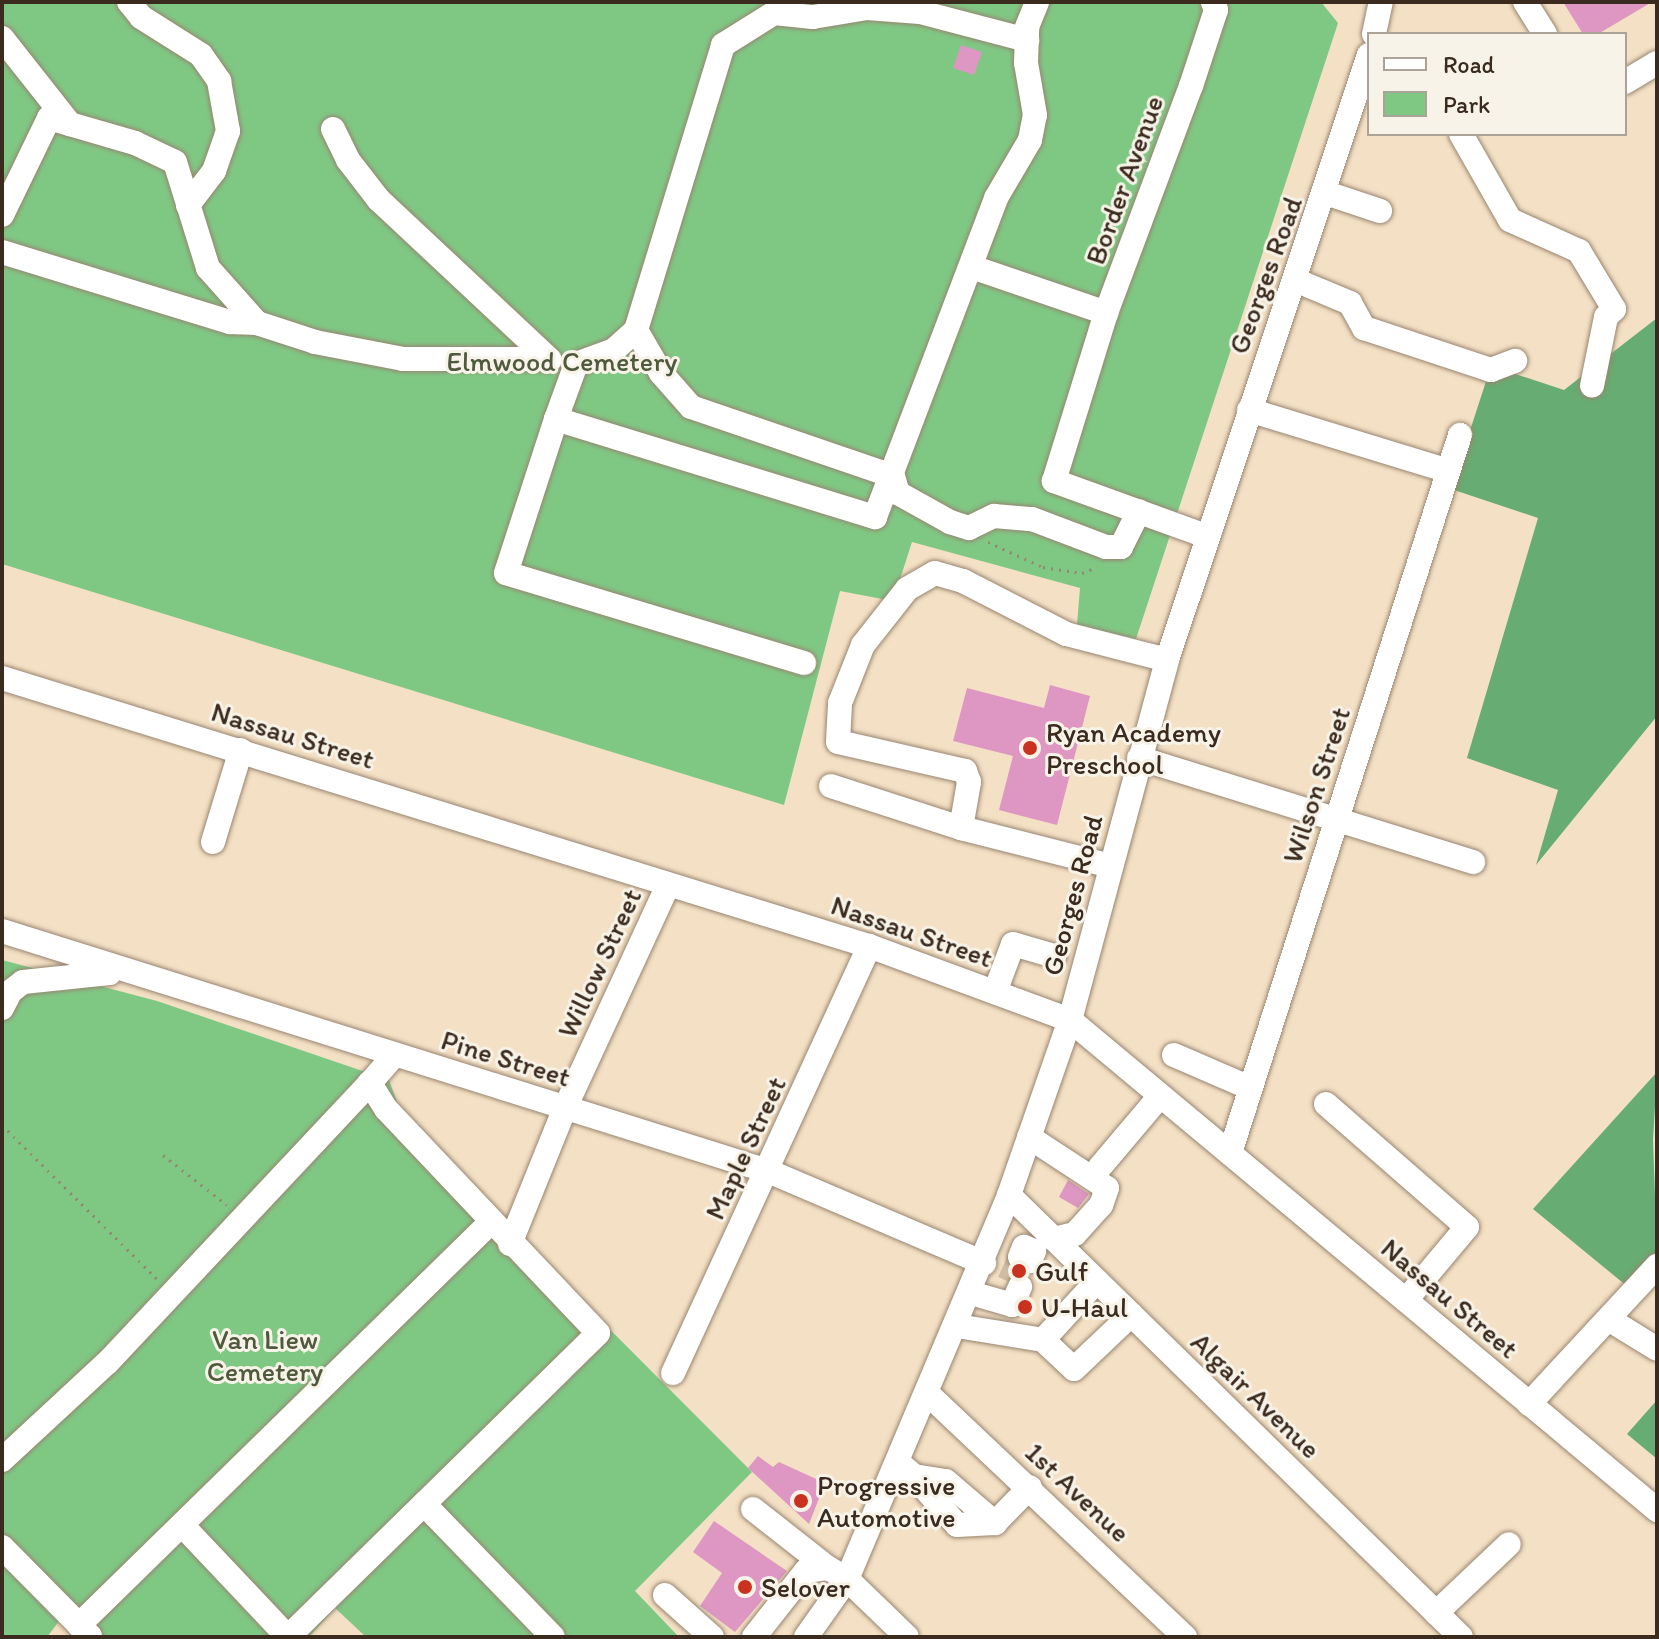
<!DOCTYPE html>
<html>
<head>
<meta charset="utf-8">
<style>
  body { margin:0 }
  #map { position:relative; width:1659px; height:1639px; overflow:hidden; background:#f4e0c4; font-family:Itim,sans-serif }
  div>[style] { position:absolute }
  .green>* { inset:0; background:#7fc884 }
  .forest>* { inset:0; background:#67ac72 }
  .building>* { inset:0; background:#dd97c2 }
  .minor-tunnel>* { height:24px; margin-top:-12px; transform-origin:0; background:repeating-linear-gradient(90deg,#cfbca3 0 24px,transparent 0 36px) }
  .path>* { height:3px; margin-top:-1.5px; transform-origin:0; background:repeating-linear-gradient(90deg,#988571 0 2px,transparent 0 8px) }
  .roads { filter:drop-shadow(0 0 2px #988571) drop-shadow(0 0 2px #988571) }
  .minor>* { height:24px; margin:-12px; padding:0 12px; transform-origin:12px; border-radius:12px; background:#fff }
  .dots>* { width:22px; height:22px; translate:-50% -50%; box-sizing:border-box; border:4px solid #f7f3e8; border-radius:50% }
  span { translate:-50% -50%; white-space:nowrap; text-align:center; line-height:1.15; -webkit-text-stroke:6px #f7f3e8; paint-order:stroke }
  .street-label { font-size:28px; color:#3b2a1e }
  .park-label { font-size:28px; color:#4f593d }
  .poi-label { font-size:28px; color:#3b2a1e }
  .left { translate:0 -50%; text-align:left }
  .frame { position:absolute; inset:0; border:4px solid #3b2a1e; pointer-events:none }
  .legend { position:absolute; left:1367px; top:32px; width:260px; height:104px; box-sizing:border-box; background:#f7f3e8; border:2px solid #aca397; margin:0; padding:10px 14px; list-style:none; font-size:24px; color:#3b2a1e }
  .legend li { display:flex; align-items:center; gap:16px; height:40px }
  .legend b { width:40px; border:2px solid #aca397 }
</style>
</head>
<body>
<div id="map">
  <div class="green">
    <div style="clip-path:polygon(2px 2px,1321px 2px,1338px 23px,1136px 639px,1077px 625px,1080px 588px,912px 542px,893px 601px,840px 591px,784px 805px,2px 564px)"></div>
    <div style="clip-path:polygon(2px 960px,157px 1001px,389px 1080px,405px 1124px,752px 1472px,635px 1591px,679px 1637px,366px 1637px,335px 1608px,309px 1637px,78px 1637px,60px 1620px,47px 1637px,2px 1637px)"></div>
  </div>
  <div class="forest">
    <div style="clip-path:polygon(1657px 318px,1657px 716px,1536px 865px,1558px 790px,1467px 758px,1538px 518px,1451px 489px,1491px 366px,1564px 390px)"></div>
    <div style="clip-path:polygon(1657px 1072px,1653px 1140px,1657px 1251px,1628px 1287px,1533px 1209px)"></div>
    <div style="clip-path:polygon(1657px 1400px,1657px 1459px,1627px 1434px)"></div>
  </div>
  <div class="building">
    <div style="clip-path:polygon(1563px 2px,1652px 2px,1598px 34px,1583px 34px)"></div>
    <div style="clip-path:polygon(961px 45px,982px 52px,974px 75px,953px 68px)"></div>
    <div style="clip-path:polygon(1050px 685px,1090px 696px,1057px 825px,999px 810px,1013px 756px,953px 741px,967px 688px,1044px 708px)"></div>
    <div style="clip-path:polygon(1068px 1180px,1089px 1194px,1078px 1208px,1059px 1197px)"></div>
    <div style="clip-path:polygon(758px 1456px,773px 1467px,779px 1462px,825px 1483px,809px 1524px,748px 1468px)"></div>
    <div style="clip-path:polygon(714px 1521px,787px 1571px,735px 1632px,700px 1606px,722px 1573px,693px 1552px)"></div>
  </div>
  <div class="minor-tunnel">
    <div style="left:1009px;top:1282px;width:27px;rotate:-66deg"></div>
  </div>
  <div class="path">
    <div style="left:988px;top:542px;width:60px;rotate:24.4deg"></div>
    <div style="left:1043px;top:567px;width:39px;rotate:9deg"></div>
    <div style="left:1082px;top:573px;width:16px;rotate:-22deg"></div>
    <div style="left:2px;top:1125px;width:220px;rotate:44.8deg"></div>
    <div style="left:163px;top:1155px;width:81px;rotate:38deg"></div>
  </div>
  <div class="roads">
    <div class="minor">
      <div style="left:129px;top:2px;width:19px;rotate:51deg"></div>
      <div style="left:141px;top:17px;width:71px;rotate:32.3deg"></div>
      <div style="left:201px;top:55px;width:32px;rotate:55deg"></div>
      <div style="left:219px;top:81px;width:51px;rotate:79.8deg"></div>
      <div style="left:228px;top:131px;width:42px;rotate:109.3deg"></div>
      <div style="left:214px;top:171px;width:43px;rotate:127.4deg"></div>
      <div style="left:1525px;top:2px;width:38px;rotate:58deg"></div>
      <div style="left:1374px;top:34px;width:33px;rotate:-78deg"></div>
      <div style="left:2px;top:38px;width:110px;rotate:51.7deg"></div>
      <div style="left:1625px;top:82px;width:37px;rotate:-31deg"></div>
      <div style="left:333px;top:129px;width:34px;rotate:64deg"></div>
      <div style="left:348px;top:160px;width:51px;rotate:52.2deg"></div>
      <div style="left:379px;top:200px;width:234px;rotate:43.1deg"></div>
      <div style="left:1461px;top:134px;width:99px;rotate:60.3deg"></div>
      <div style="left:1510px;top:220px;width:76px;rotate:24.2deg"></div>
      <div style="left:1579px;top:251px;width:68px;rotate:58.9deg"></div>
      <div style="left:1614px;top:309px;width:11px;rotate:135deg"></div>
      <div style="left:1606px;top:317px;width:70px;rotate:101.5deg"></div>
      <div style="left:1326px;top:193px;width:57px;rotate:18.4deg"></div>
      <div style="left:2px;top:215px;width:108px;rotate:-64.1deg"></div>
      <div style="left:49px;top:118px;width:90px;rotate:16.2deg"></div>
      <div style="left:135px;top:143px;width:44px;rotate:25.4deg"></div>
      <div style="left:175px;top:162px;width:111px;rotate:72.7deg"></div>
      <div style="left:208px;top:268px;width:74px;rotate:48.3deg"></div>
      <div style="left:257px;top:323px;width:61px;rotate:18.1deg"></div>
      <div style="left:315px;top:342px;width:90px;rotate:10.9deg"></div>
      <div style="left:403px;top:359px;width:140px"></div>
      <div style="left:2px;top:252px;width:239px;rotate:17.1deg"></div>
      <div style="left:230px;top:322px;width:27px;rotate:2deg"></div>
      <div style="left:972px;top:267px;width:142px;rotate:18.9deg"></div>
      <div style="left:1295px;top:280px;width:60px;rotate:22.7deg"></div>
      <div style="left:1350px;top:303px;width:29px;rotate:61deg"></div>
      <div style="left:1364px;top:328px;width:134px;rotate:18.3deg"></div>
      <div style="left:1491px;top:370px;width:26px;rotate:-21deg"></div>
      <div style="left:636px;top:330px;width:50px;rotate:59.8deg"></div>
      <div style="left:661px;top:373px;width:45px;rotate:48.6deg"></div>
      <div style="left:691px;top:407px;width:213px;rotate:18.9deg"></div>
      <div style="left:893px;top:476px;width:18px;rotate:74deg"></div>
      <div style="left:898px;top:493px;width:60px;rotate:29.1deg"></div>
      <div style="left:950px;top:522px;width:20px;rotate:18deg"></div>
      <div style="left:969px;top:528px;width:28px;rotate:-26deg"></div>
      <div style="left:994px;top:516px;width:38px;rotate:5deg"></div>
      <div style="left:1032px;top:519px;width:79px;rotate:20.7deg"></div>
      <div style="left:1106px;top:547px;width:15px"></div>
      <div style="left:1121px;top:547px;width:40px;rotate:-63.4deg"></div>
      <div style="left:1249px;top:410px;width:208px;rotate:17deg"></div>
      <div style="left:556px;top:419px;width:334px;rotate:17.1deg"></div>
      <div style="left:875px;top:517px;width:341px;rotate:-69.2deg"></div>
      <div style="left:996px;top:198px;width:67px;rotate:-59.6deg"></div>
      <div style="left:1030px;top:140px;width:25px;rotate:-79deg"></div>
      <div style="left:1035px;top:115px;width:53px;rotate:-99.8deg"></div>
      <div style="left:1026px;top:63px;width:36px;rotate:-88deg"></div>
      <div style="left:1027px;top:27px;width:27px;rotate:-68deg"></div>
      <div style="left:1206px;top:536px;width:162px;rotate:-160.1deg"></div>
      <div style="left:1054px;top:481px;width:176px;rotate:-72.8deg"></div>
      <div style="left:1106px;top:313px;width:242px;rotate:-69.5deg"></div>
      <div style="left:1191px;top:86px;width:80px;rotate:-71.8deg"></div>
      <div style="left:1216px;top:10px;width:9px;rotate:-111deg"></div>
      <div style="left:804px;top:663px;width:311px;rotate:-163.2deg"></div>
      <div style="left:506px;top:573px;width:162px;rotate:-72deg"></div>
      <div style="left:556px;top:419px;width:59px;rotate:-70deg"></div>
      <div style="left:576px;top:364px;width:40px;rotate:-20.2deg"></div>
      <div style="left:614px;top:350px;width:30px;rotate:-42deg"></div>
      <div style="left:636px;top:330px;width:298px;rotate:-73deg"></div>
      <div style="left:723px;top:45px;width:60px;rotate:-32.1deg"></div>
      <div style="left:774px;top:13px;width:39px;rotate:6deg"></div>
      <div style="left:813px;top:17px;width:55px;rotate:-9.5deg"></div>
      <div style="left:867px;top:8px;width:53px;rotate:4.3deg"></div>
      <div style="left:920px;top:12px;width:111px;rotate:14.7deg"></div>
      <div style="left:2px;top:678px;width:907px;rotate:17.18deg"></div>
      <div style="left:869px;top:946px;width:214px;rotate:20.2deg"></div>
      <div style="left:1070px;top:1020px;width:765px;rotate:39.85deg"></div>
      <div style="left:1139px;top:758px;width:350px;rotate:17.3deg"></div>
      <div style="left:831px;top:786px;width:137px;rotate:17.9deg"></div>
      <div style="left:961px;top:828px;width:155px;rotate:14.2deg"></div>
      <div style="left:961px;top:828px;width:47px;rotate:-80.1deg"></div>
      <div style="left:969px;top:782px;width:12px;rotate:-110deg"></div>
      <div style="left:965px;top:771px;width:130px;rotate:-167.1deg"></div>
      <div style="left:838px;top:742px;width:39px;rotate:-87deg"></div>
      <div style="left:840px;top:703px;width:62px;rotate:-68.4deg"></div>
      <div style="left:863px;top:645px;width:71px;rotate:-51.8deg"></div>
      <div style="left:907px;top:589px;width:32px;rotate:-30deg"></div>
      <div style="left:935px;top:573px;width:29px;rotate:16deg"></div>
      <div style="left:963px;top:581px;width:116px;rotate:27.2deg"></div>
      <div style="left:1066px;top:634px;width:104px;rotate:14.4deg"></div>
      <div style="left:213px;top:842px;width:96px;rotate:-73.1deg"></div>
      <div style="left:2px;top:931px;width:803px;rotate:17.4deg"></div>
      <div style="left:768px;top:1171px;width:235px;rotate:23.1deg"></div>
      <div style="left:995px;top:992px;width:51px;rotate:-69.4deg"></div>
      <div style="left:1013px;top:944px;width:43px;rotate:16.3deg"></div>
      <div style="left:2px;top:1008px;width:18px;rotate:-63deg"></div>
      <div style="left:10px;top:992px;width:16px;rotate:-38deg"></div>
      <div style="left:23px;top:982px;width:87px;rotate:-5.9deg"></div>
      <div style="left:1174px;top:1055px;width:83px;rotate:23.5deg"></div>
      <div style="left:1326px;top:1104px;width:187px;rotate:41.1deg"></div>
      <div style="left:1467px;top:1227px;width:95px;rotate:129.9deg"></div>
      <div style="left:1029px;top:1137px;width:93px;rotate:33.2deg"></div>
      <div style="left:1107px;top:1188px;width:18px;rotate:109deg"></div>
      <div style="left:1101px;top:1205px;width:39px;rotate:132deg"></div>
      <div style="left:1075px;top:1234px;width:22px;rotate:167deg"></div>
      <div style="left:1230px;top:1153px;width:754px;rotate:-72.24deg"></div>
      <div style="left:1100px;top:1167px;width:93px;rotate:-49.8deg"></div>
      <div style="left:1009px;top:1195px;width:632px;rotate:44.36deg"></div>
      <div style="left:510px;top:1244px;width:147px;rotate:-68deg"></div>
      <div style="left:565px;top:1108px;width:246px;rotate:-65.2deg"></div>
      <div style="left:1020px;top:1257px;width:11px;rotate:-68deg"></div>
      <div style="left:1024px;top:1247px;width:11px;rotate:22deg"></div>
      <div style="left:1034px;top:1251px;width:11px;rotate:112deg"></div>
      <div style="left:971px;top:1293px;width:43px;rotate:16.3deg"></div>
      <div style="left:1012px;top:1305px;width:20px;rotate:-66deg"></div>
      <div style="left:1610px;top:1320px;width:55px;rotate:31.7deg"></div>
      <div style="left:957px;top:1326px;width:87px;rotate:9.2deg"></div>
      <div style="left:1043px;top:1340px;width:42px;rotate:43.1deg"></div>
      <div style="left:1074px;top:1369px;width:79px;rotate:-43.5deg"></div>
      <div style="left:1043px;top:1340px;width:80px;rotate:-47.5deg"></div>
      <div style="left:673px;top:1373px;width:470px;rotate:-65.3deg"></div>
      <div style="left:928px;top:1394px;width:354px;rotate:43.4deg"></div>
      <div style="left:1529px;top:1404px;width:188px;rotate:-47.2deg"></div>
      <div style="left:2px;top:1460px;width:144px;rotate:-42.8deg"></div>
      <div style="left:108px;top:1362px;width:383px;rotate:-46.8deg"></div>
      <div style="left:899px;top:1463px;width:20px;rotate:41deg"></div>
      <div style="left:914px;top:1476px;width:32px;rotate:9deg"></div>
      <div style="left:946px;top:1481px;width:65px;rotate:40.6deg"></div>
      <div style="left:995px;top:1523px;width:50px;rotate:-45.8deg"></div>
      <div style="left:914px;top:1476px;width:65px;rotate:48.7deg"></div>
      <div style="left:957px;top:1525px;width:38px;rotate:-3deg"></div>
      <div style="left:424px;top:1504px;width:185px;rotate:45.9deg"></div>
      <div style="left:753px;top:1509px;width:95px;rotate:38.2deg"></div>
      <div style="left:182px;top:1525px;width:154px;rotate:46.6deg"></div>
      <div style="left:2px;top:1547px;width:125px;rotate:45.3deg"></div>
      <div style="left:665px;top:1595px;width:63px;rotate:41.8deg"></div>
      <div style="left:1436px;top:1613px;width:100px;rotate:-43.4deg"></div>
      <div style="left:79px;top:1625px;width:575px;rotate:-44.37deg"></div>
      <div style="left:290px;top:1635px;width:431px;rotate:-44.4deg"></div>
      <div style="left:598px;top:1333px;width:308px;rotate:-133.4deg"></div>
      <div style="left:386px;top:1109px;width:31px;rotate:-122deg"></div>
      <div style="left:370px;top:1083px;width:37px;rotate:-49deg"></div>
      <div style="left:754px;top:1637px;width:84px;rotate:-51.8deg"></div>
      <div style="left:806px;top:1571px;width:22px;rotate:-8deg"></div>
      <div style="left:828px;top:1568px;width:22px;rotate:30deg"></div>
      <div style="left:847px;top:1579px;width:83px;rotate:44deg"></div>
      <div style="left:806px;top:1637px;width:71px;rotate:-54.7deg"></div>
      <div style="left:847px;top:1579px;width:417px;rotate:-67.1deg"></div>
      <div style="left:1009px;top:1195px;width:185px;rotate:-70.8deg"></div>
      <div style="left:1070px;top:1020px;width:373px;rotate:-74.9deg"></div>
      <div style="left:1167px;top:660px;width:638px;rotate:-71.54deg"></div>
    </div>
  </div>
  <div class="dots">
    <div style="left:1030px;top:748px;background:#c8321e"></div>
    <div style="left:1019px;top:1271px;background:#c8321e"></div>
    <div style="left:1025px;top:1307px;background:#c8321e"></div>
    <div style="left:801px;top:1501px;background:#c8321e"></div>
    <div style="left:745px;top:1587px;background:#c8321e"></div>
  </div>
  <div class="street-label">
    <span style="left:1124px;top:180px;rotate:-70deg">Border Avenue</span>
    <span style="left:1265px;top:275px;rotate:-70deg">Georges Road</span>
    <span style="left:293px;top:735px;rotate:17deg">Nassau Street</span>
    <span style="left:1316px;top:785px;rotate:-72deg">Wilson Street</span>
    <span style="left:1072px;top:895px;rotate:-75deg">Georges Road</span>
    <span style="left:912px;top:931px;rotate:19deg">Nassau Street</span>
    <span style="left:599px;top:963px;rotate:-65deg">Willow Street</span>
    <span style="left:506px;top:1058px;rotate:17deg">Pine Street</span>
    <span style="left:745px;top:1148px;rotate:-65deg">Maple Street</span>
    <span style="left:1450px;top:1298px;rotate:40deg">Nassau Street</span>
    <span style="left:1256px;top:1395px;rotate:44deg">Algair Avenue</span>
    <span style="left:1078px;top:1492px;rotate:43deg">1st Avenue</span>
  </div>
  <div class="park-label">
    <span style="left:562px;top:361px">Elmwood Cemetery</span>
    <span style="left:265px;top:1355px">Van Liew<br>Cemetery</span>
  </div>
  <div class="poi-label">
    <span class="left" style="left:1046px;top:748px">Ryan Academy<br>Preschool</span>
    <span class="left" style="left:1035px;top:1271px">Gulf</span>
    <span class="left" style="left:1041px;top:1307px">U-Haul</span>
    <span class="left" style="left:817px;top:1501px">Progressive<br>Automotive</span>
    <span class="left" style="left:761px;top:1587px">Selover</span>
  </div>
  <div class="frame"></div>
  <ul class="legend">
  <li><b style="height:10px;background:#fff"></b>Road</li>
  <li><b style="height:22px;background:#7fc884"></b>Park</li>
  </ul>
</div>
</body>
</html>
